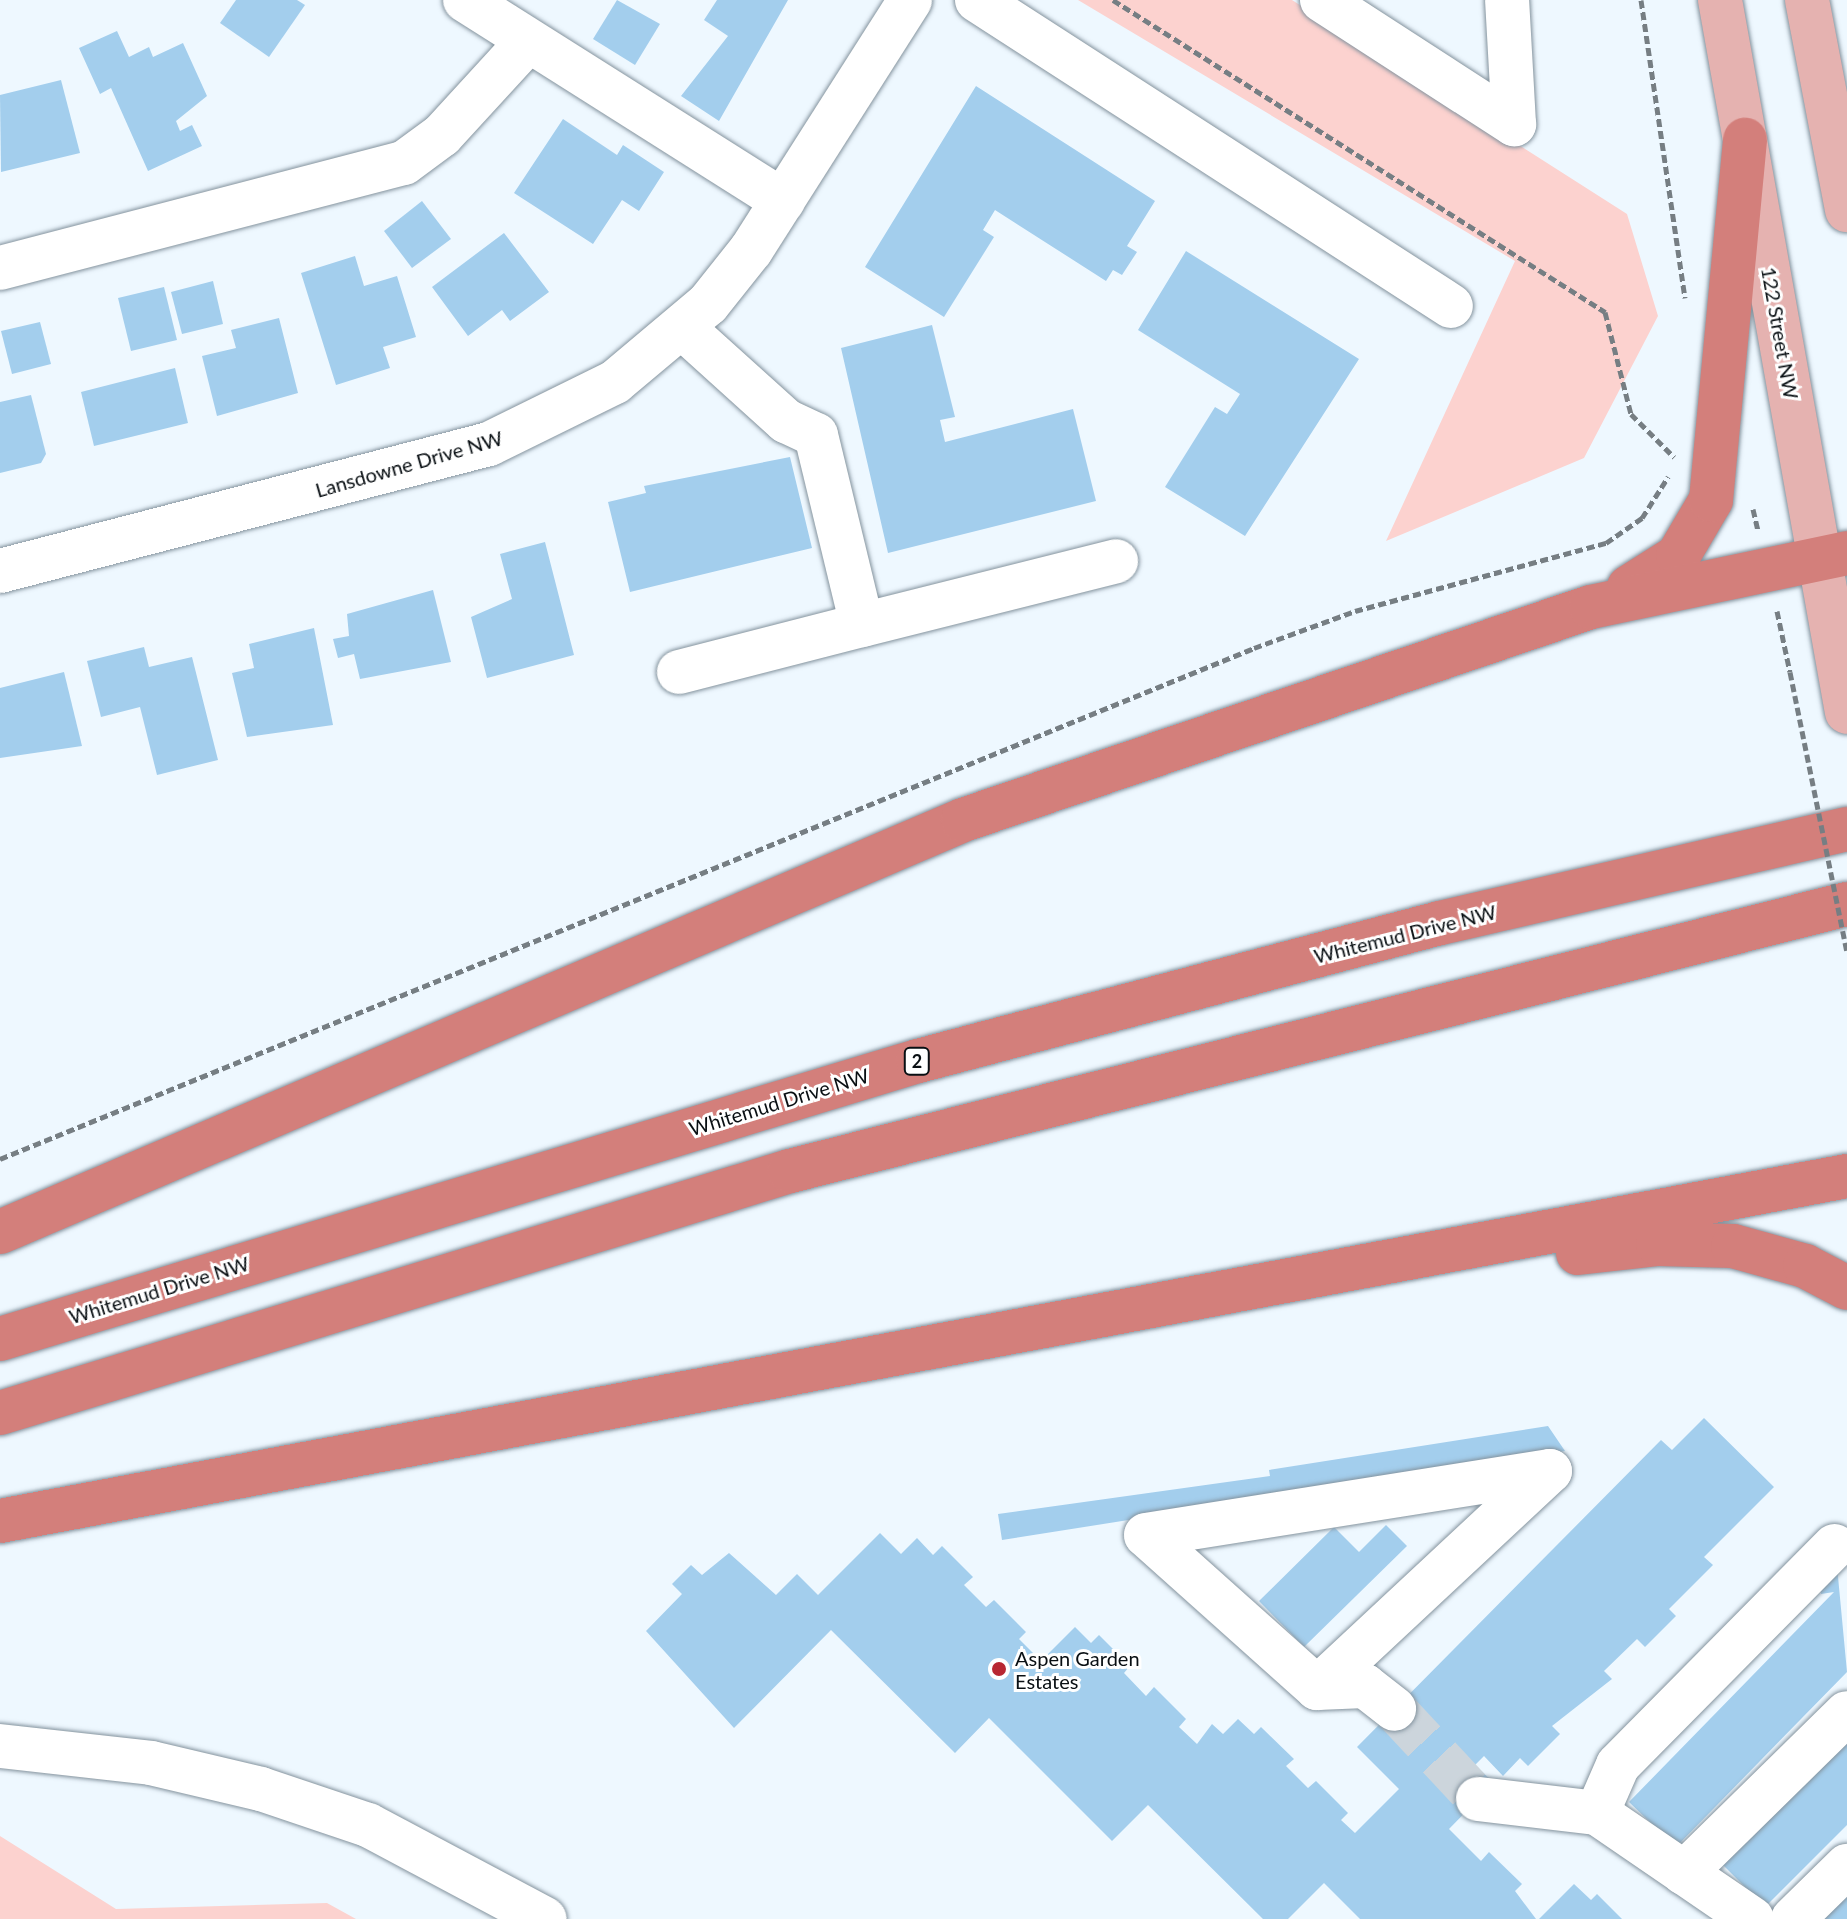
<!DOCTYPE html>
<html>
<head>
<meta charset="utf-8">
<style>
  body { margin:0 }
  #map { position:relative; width:1847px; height:1919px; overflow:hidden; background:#eef8ff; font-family:Lato,sans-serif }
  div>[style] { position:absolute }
  .green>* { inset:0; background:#fcd2cf }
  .building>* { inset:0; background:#a3ceed }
  .minor-tunnel>* { height:44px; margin-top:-22px; transform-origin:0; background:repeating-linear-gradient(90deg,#ccd5dc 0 44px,transparent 0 66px) }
  .path>* { height:5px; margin-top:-2.5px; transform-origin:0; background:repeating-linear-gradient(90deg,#767e83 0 8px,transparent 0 12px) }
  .roads { filter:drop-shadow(0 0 2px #84939e) drop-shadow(0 0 2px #84939e) }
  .minor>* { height:44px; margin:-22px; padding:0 22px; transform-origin:22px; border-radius:22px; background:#fff }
  .major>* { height:44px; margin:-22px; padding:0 22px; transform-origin:22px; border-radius:22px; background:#e5b2b0 }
  .highway>* { height:44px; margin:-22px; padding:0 22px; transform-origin:22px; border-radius:22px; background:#d37f7b }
  .path-bridge>* { height:5px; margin-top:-2.5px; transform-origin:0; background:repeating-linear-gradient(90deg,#767e83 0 8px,transparent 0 12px) }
  .dots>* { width:22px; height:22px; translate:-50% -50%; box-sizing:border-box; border:4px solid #fff; border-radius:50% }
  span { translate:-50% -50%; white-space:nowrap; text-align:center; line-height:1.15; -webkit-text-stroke:6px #fff; paint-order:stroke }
  .shield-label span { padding:2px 6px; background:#fff; border:2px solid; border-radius:6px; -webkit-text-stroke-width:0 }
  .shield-label { font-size:18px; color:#090f13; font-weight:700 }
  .street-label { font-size:20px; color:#090f13 }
  .poi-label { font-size:20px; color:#090f13 }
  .left { translate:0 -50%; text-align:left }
</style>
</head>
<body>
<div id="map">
  <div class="green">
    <div style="clip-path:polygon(1078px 0,1292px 0,1627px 214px,1658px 316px,1584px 458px,1386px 541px,1515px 261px)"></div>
    <div style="clip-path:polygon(0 1836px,116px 1909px,327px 1903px,356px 1919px,0 1919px)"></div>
  </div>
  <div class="building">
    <div style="clip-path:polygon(236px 0,297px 0,305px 5px,269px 57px,220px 23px)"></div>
    <div style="clip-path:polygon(617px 0,660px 24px,635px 65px,593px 39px)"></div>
    <div style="clip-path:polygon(717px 0,788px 0,719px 121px,681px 96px,728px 36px,704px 20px)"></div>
    <div style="clip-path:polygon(117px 31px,129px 57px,149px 47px,153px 57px,183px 43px,207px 96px,176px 121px,180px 131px,192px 125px,202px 146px,148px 171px,111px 88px,100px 94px,79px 48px)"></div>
    <div style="clip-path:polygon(61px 80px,80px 153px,1px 172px,0 95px)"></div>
    <div style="clip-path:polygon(976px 86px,1155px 201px,1127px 246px,1137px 252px,1122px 275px,1113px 270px,1106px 281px,995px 210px,983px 230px,994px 237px,944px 317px,865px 267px)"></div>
    <div style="clip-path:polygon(563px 119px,617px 155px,623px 145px,664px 172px,639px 211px,622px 200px,593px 244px,514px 193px)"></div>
    <div style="clip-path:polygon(422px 201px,451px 239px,412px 268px,384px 231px)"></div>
    <div style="clip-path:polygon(504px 233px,549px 292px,510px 321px,502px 310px,468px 336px,432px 287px)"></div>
    <div style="clip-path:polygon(1186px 251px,1359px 359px,1245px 536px,1165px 487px,1215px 407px,1227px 414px,1240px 394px,1138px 330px)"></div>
    <div style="clip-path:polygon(355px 256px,364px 286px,397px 276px,416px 337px,383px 347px,390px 368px,336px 385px,301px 273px)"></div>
    <div style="clip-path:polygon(213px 281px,223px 324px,182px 334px,171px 292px)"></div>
    <div style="clip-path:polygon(164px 287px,177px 340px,131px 351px,118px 298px)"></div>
    <div style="clip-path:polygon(279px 318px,298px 393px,217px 416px,202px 356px,236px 348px,231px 330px)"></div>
    <div style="clip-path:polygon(40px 322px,51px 364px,12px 374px,1px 331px)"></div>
    <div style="clip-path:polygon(932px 325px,955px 417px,940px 420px,945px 442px,1073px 409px,1096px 501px,888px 553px,841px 348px)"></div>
    <div style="clip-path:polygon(175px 368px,188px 423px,94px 446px,81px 392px)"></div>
    <div style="clip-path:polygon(31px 395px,46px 454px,41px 463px,0 473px,0 402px)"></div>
    <div style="clip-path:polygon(790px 457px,812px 548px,630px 592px,608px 502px,646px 493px,644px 486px)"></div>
    <div style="clip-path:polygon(545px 542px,574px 655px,487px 678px,471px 617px,512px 599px,500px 554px)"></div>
    <div style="clip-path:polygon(433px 590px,451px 662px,360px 679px,354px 654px,338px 658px,333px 639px,349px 636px,347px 614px)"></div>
    <div style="clip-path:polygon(314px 628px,333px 725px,247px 737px,232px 673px,254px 668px,249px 644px)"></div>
    <div style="clip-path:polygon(144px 647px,149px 667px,192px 657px,218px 760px,157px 775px,140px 707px,101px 717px,87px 661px)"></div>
    <div style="clip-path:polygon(64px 672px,82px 746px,0 758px,0 688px)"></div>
    <div style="clip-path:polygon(1704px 1418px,1774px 1487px,1704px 1557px,1713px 1565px,1669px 1609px,1676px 1616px,1645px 1647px,1637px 1639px,1604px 1671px,1612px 1679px,1552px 1726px,1560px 1734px,1528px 1766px,1520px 1758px,1503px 1776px,1484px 1756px,1475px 1765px,1494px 1783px,1449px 1829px,1481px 1861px,1489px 1852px,1522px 1884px,1515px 1891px,1536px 1919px,1360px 1919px,1324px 1883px,1288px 1919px,1263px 1919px,1148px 1805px,1112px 1841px,989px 1718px,955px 1753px,831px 1630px,734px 1728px,646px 1631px,682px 1594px,672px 1584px,691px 1565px,702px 1575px,729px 1553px,776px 1595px,797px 1574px,818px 1595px,880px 1533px,901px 1554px,917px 1538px,933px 1555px,942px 1546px,973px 1577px,964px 1585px,986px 1607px,994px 1600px,1026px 1632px,1019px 1639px,1041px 1661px,1075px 1627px,1091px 1643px,1099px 1635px,1130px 1666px,1124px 1673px,1146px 1696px,1154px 1687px,1186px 1719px,1179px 1727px,1197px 1744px,1212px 1724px,1223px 1734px,1238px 1719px,1254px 1734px,1261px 1727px,1294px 1759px,1286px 1766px,1308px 1788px,1316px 1781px,1348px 1813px,1341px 1820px,1355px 1833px,1399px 1789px,1357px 1747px,1661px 1440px,1672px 1450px)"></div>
    <div style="clip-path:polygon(1548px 1426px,1565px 1451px,1002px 1540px,998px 1514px,1270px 1476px,1269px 1470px)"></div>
    <div style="clip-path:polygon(1386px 1525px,1407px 1546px,1304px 1647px,1259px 1601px,1334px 1527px,1359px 1552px)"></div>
    <div style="clip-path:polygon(1837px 1566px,1847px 1672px,1676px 1847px,1629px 1802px,1834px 1592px,1821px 1594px,1817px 1570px)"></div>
    <div style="clip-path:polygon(1847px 1733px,1847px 1825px,1765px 1907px,1719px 1861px)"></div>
    <div style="clip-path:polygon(1574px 1884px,1591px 1900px,1597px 1894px,1622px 1919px,1539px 1919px)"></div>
    <div style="clip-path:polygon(1847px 1884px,1847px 1919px,1813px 1919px)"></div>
  </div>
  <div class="minor-tunnel">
    <div style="left:1394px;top:1709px;width:123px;rotate:47deg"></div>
  </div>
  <div class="path">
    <div style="left:1113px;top:0;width:583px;rotate:32.38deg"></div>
    <div style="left:1605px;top:312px;width:105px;rotate:75.7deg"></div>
    <div style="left:1631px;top:414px;width:61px;rotate:45deg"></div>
    <div style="left:1641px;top:0;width:301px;rotate:81.6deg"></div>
    <div style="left:1753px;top:509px;width:23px;rotate:77deg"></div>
    <div style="left:1777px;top:611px;width:62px;rotate:78deg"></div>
    <div style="left:0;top:1159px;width:1354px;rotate:-22.17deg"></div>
    <div style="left:1254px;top:648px;width:108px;rotate:-20.1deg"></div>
    <div style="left:1355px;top:611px;width:260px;rotate:-15.2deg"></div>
    <div style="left:1606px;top:543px;width:44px;rotate:-34.8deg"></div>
    <div style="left:1642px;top:518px;width:49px;rotate:-57.6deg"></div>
  </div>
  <div class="roads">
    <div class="minor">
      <div style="left:465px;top:0;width:376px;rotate:32.3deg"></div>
      <div style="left:977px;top:0;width:564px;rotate:32.85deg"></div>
      <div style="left:1322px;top:0;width:229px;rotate:32.9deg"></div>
      <div style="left:1514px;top:124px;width:124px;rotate:-93.2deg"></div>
      <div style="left:0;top:268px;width:417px;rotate:-14.6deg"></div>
      <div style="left:404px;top:163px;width:47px;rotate:-36.4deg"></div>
      <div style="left:442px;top:135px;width:127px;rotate:-47.5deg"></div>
      <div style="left:683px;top:328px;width:139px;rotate:42.1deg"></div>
      <div style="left:786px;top:421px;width:33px;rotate:25deg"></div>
      <div style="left:816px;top:435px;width:195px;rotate:76.4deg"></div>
      <div style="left:862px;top:625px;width:262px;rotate:-14.1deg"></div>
      <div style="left:0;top:571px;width:505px;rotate:-14.56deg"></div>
      <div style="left:489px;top:444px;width:140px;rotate:-26.2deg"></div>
      <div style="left:615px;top:382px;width:121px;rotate:-40deg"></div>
      <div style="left:708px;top:304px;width:69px;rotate:-51.5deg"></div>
      <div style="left:751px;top:250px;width:296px;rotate:-57.5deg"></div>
      <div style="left:679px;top:672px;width:189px;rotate:-14.4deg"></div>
      <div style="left:1317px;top:1688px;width:229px;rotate:-138.2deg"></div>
      <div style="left:1146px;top:1535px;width:409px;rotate:-9deg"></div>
      <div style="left:1550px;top:1471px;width:318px;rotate:137deg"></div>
      <div style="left:1317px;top:1688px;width:48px;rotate:-2.4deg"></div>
      <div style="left:1365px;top:1686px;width:37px;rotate:38deg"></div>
      <div style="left:0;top:1746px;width:152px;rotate:6.4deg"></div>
      <div style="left:151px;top:1763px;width:113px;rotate:13.3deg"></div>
      <div style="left:261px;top:1789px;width:113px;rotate:18.6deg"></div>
      <div style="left:368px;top:1825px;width:200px;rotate:28deg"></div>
      <div style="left:1478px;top:1799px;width:120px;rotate:6.7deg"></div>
      <div style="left:1684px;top:1873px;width:228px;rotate:-44.5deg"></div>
      <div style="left:1752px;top:1919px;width:188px;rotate:-145.6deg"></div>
      <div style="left:1597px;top:1813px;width:52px;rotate:-66.4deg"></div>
      <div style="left:1618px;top:1765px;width:308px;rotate:-45.3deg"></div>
      <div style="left:1793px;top:1919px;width:76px;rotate:-44.5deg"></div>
    </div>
    <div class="major">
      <div style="left:1720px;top:0;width:723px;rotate:79.89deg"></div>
      <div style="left:1807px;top:0;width:214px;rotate:79.2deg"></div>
    </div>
    <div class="highway">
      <div style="left:1629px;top:587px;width:58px;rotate:-32.3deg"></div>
      <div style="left:1678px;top:556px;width:65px;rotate:-59.5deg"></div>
      <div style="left:1711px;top:500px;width:362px;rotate:-84.6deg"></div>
      <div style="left:0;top:1232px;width:1047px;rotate:-23.16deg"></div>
      <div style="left:963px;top:820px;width:663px;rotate:-18.74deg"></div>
      <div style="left:1591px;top:607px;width:262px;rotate:-11.9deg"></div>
      <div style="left:1578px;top:1253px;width:81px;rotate:-6.4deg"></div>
      <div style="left:1658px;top:1244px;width:75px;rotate:1.5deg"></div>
      <div style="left:1733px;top:1246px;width:75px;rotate:15.5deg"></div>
      <div style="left:1805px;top:1266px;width:47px;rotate:27.6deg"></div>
      <div style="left:0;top:1339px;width:959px;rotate:-16.85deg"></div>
      <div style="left:918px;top:1061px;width:540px;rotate:-14.81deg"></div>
      <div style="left:1440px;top:923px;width:418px;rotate:-13deg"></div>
      <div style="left:0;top:1413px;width:826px;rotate:-17.03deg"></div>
      <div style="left:790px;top:1171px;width:1090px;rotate:-14.18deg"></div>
      <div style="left:0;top:1521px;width:1879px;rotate:-10.58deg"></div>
    </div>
  </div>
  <div class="path-bridge">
    <div style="left:1790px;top:672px;width:287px;rotate:78.5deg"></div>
  </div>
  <div class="dots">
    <div style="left:999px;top:1669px;background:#b82732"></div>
  </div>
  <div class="shield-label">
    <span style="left:917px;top:1061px">2</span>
  </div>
  <div class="street-label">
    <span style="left:1780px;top:333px;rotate:80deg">122 Street NW</span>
    <span style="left:409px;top:464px;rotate:-16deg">Lansdowne Drive NW</span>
    <span style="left:1405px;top:934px;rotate:-14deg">Whitemud Drive NW</span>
    <span style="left:779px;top:1102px;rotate:-17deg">Whitemud Drive NW</span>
    <span style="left:159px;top:1290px;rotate:-17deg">Whitemud Drive NW</span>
  </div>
  <div class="poi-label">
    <span class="left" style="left:1015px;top:1670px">Aspen Garden<br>Estates</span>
  </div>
</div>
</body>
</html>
